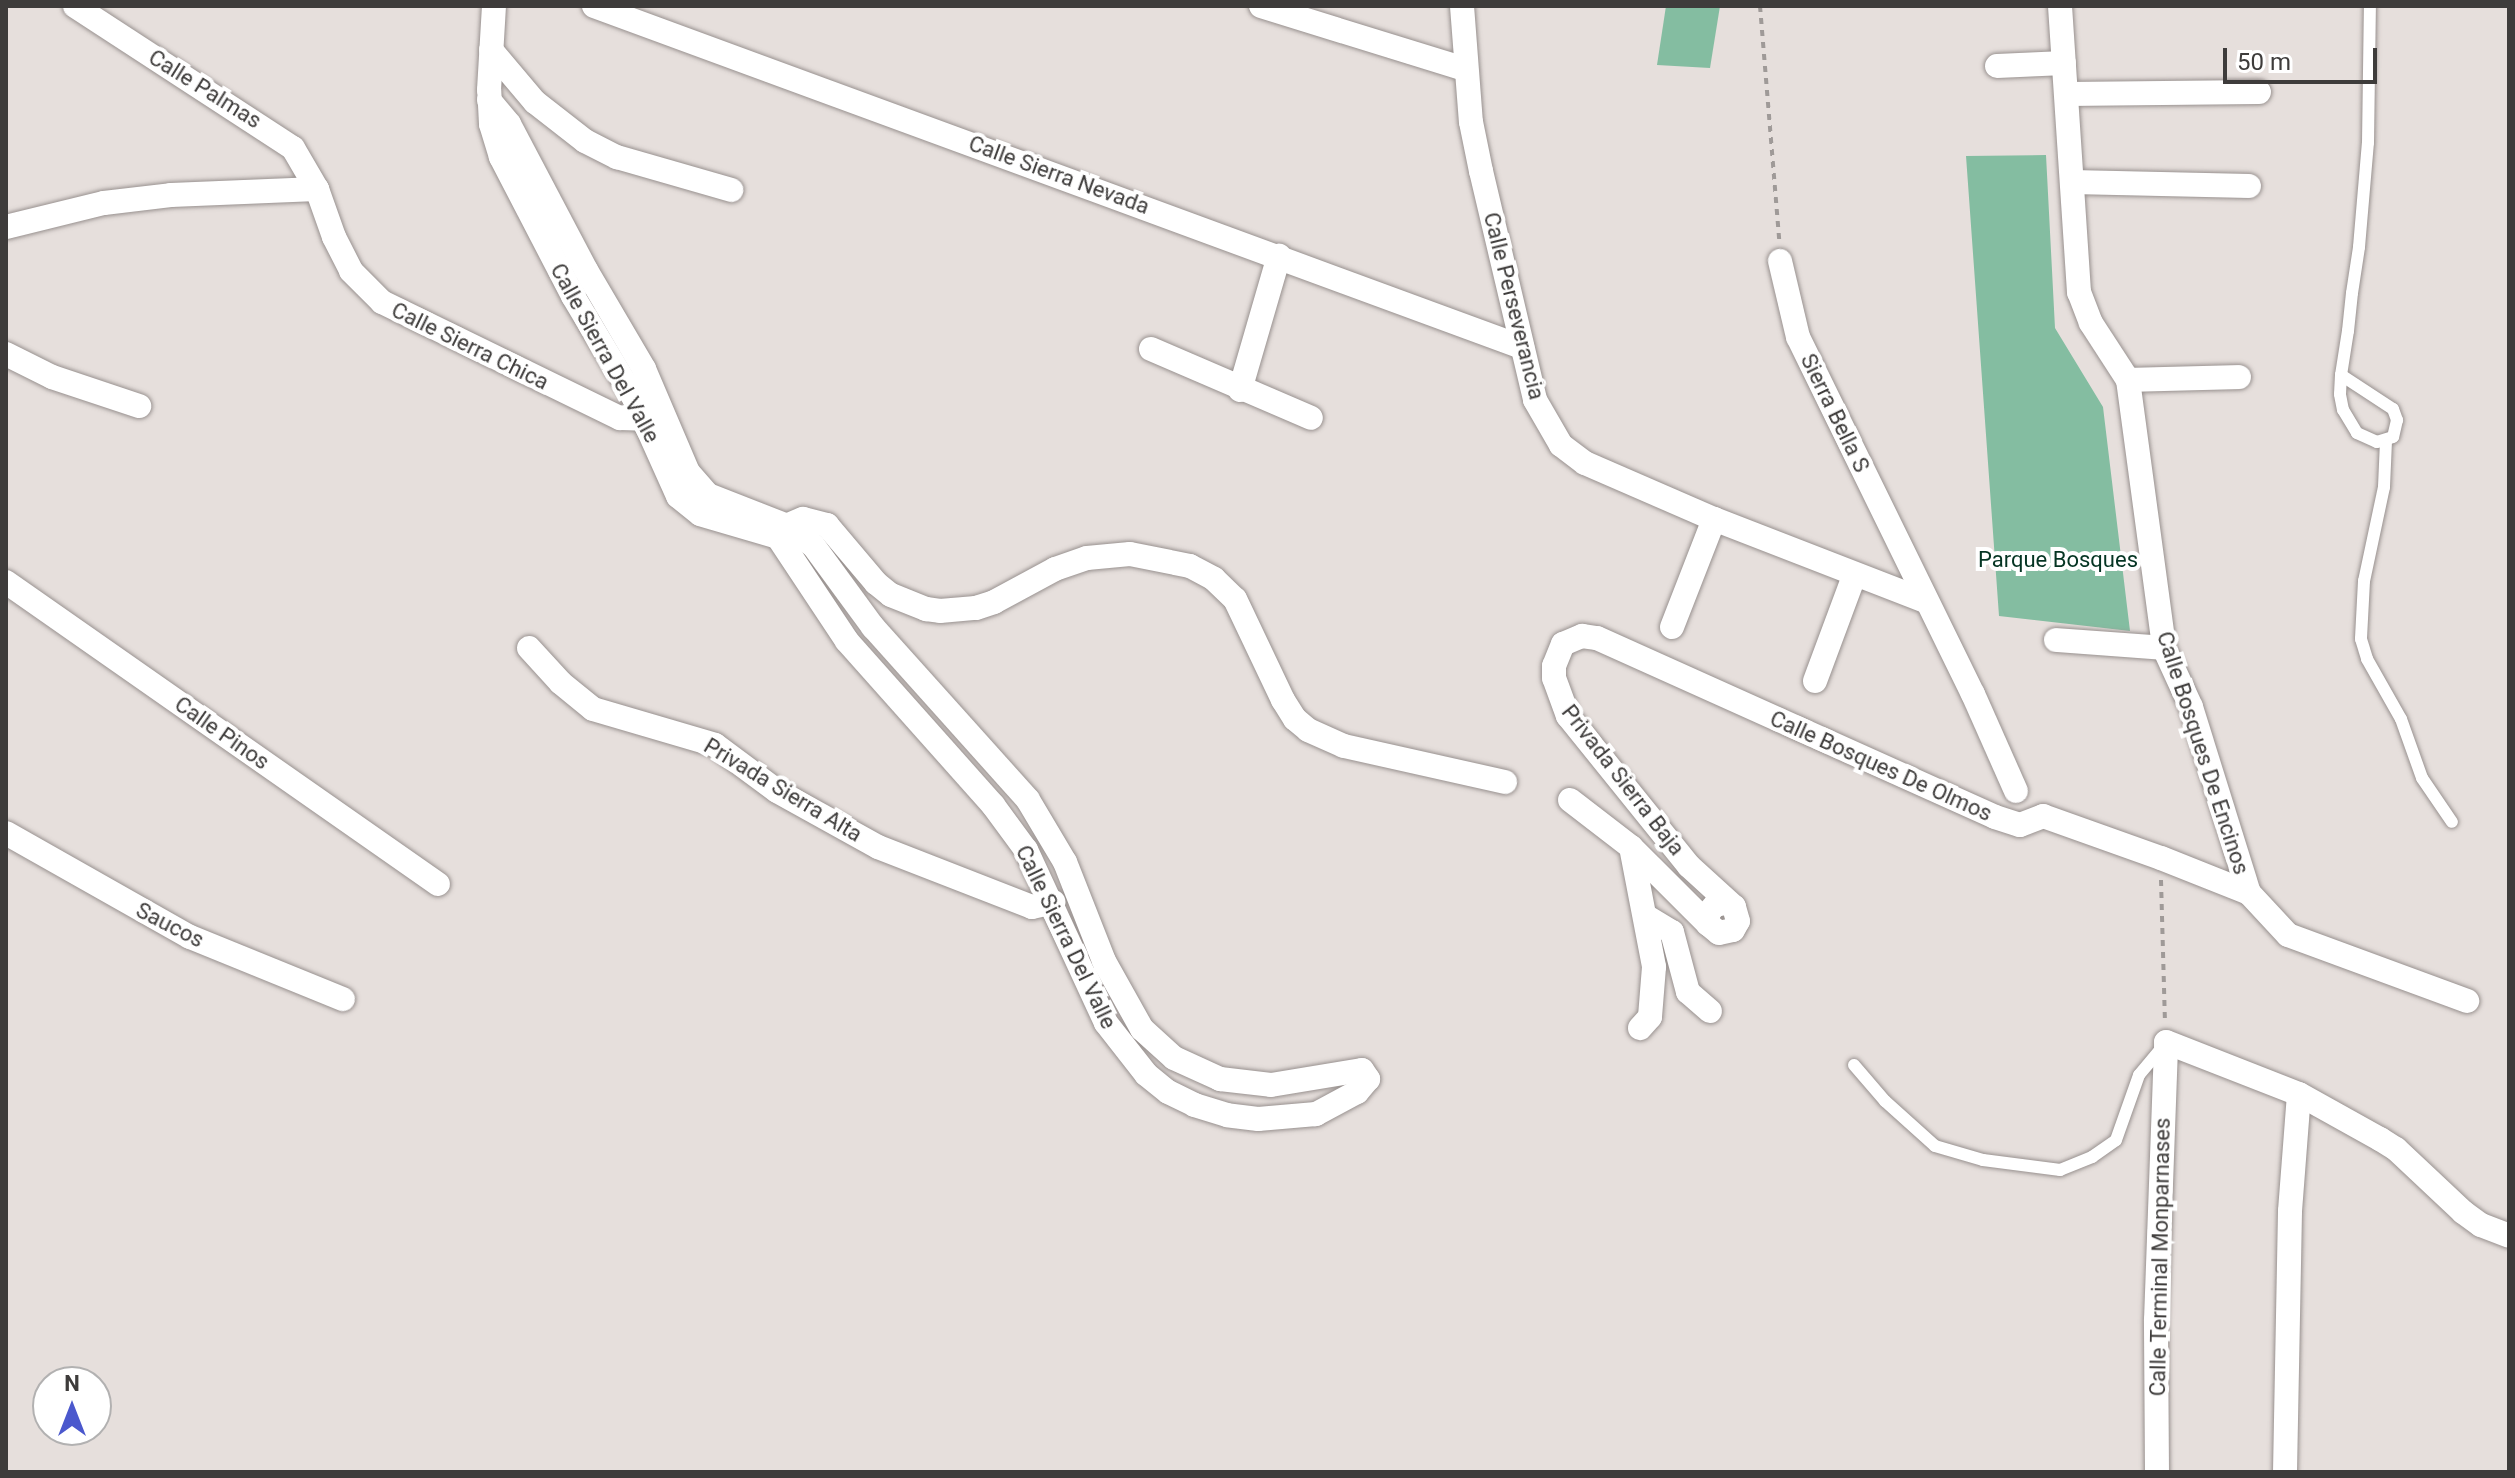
<!DOCTYPE html>
<html>
<head>
<meta charset="utf-8">
<style>
  body { margin:0 }
  #map { position:relative; width:2515px; height:1478px; overflow:hidden; background:#e6dfdc; font-family:Roboto,sans-serif }
  div>[style] { position:absolute }
  .green>* { inset:0; background:#84bda1 }
  .path>* { height:4px; margin-top:-2px; transform-origin:0; background:repeating-linear-gradient(90deg,#9f9a98 0 6px,transparent 0 12px) }
  .roads { filter:drop-shadow(0 0 2px #98918f) drop-shadow(0 0 2px #98918f) }
  .lane>* { height:12px; margin:-6px; padding:0 6px; transform-origin:6px; border-radius:6px; background:#fff }
  .street>* { height:24px; margin:-12px; padding:0 12px; transform-origin:12px; border-radius:12px; background:#fff }
  span { translate:-50% -50%; white-space:nowrap; text-align:center; line-height:1.15; -webkit-text-stroke:8px #fff; paint-order:stroke }
  .street-label { font-size:22px; color:#3e3c3b }
  .park-label { font-size:22px; color:#053523 }
  .frame { position:absolute; inset:0; border:8px solid #3e3c3b; pointer-events:none }
  .north { position:absolute; left:32px; top:1366px; width:80px; height:80px; box-sizing:border-box; background:#fff; border:2px solid #b2b1b1; border-radius:50%; rotate:0deg; font-size:22px; font-weight:700; line-height:32px; text-align:center; color:#3e3c3b }
  .north::after { content:''; display:block; margin:auto; width:28px; height:36px; background:#4b58cd; clip-path:polygon(50% 0,100% 100%,50% 72%,0 100%) }
  .scale { position:absolute; left:2223px; top:48px; width:154px; height:36px; box-sizing:border-box; border:4px solid #3e3c3b; border-top:0; padding-left:10px; font-size:24px; line-height:28px; white-space:nowrap; color:#3e3c3b; -webkit-text-stroke:6px #fff; paint-order:stroke }
</style>
</head>
<body>
<div id="map">
  <div class="green">
    <div style="clip-path:polygon(1666px 6px,1720px 6px,1710px 68px,1657px 65px)"></div>
    <div style="clip-path:polygon(2046px 155px,2055px 328px,2103px 407px,2130px 631px,1999px 616px,1966px 156px)"></div>
  </div>
  <div class="path">
    <div style="left:1760px;top:6px;width:234px;rotate:85.3deg"></div>
    <div style="left:2161px;top:880px;width:140px;rotate:88.4deg"></div>
  </div>
  <div class="roads">
    <div class="lane">
      <div style="left:2341px;top:375px;width:62px;rotate:33.2deg"></div>
      <div style="left:2393px;top:409px;width:12px;rotate:70deg"></div>
      <div style="left:2397px;top:420px;width:17px;rotate:103deg"></div>
      <div style="left:2393px;top:437px;width:17px;rotate:163deg"></div>
      <div style="left:2377px;top:442px;width:22px;rotate:-156deg"></div>
      <div style="left:2357px;top:433px;width:27px;rotate:-121deg"></div>
      <div style="left:2343px;top:410px;width:16px;rotate:-101deg"></div>
      <div style="left:2340px;top:394px;width:19px;rotate:-87deg"></div>
      <div style="left:2341px;top:375px;width:45px;rotate:-81deg"></div>
      <div style="left:2348px;top:331px;width:38px;rotate:-84deg"></div>
      <div style="left:2352px;top:293px;width:47px;rotate:-81.3deg"></div>
      <div style="left:2359px;top:247px;width:104px;rotate:-85.1deg"></div>
      <div style="left:2368px;top:143px;width:137px;rotate:-89.2deg"></div>
      <div style="left:2386px;top:441px;width:46px;rotate:92.5deg"></div>
      <div style="left:2384px;top:487px;width:96px;rotate:102deg"></div>
      <div style="left:2364px;top:581px;width:58px;rotate:93deg"></div>
      <div style="left:2361px;top:639px;width:21px;rotate:73deg"></div>
      <div style="left:2367px;top:659px;width:69px;rotate:60.5deg"></div>
      <div style="left:2401px;top:719px;width:63px;rotate:70.4deg"></div>
      <div style="left:2422px;top:778px;width:53px;rotate:55.7deg"></div>
      <div style="left:1854px;top:1065px;width:48px;rotate:49.3deg"></div>
      <div style="left:1885px;top:1101px;width:67px;rotate:42deg"></div>
      <div style="left:1935px;top:1146px;width:50px;rotate:16.3deg"></div>
      <div style="left:1983px;top:1160px;width:78px;rotate:7.4deg"></div>
      <div style="left:2060px;top:1170px;width:35px;rotate:-22deg"></div>
      <div style="left:2092px;top:1157px;width:29px;rotate:-35deg"></div>
      <div style="left:2116px;top:1140px;width:69px;rotate:-70.5deg"></div>
      <div style="left:2139px;top:1075px;width:39px;rotate:-50deg"></div>
    </div>
    <div class="street">
      <div style="left:75px;top:6px;width:260px;rotate:33.1deg"></div>
      <div style="left:293px;top:148px;width:48px;rotate:59.7deg"></div>
      <div style="left:317px;top:189px;width:51px;rotate:70.5deg"></div>
      <div style="left:334px;top:237px;width:38px;rotate:63deg"></div>
      <div style="left:351px;top:271px;width:44px;rotate:45deg"></div>
      <div style="left:382px;top:302px;width:265px;rotate:26deg"></div>
      <div style="left:620px;top:418px;width:24px;rotate:2deg"></div>
      <div style="left:644px;top:419px;width:14px;rotate:-25deg"></div>
      <div style="left:594px;top:6px;width:989px;rotate:20.18deg"></div>
      <div style="left:1261px;top:6px;width:214px;rotate:17.2deg"></div>
      <div style="left:1462px;top:6px;width:116px;rotate:85.6deg"></div>
      <div style="left:1471px;top:122px;width:50px;rotate:78.5deg"></div>
      <div style="left:1481px;top:171px;width:235px;rotate:76.7deg"></div>
      <div style="left:1535px;top:400px;width:52px;rotate:60deg"></div>
      <div style="left:1561px;top:445px;width:30px;rotate:37deg"></div>
      <div style="left:1585px;top:463px;width:141px;rotate:23.5deg"></div>
      <div style="left:1714px;top:519px;width:226px;rotate:21.2deg"></div>
      <div style="left:2060px;top:6px;width:287px;rotate:86.2deg"></div>
      <div style="left:2079px;top:292px;width:33px;rotate:69deg"></div>
      <div style="left:2091px;top:323px;width:68px;rotate:57deg"></div>
      <div style="left:2128px;top:380px;width:270px;rotate:82.3deg"></div>
      <div style="left:2164px;top:648px;width:65px;rotate:65.4deg"></div>
      <div style="left:2191px;top:707px;width:195px;rotate:72.7deg"></div>
      <div style="left:491px;top:50px;width:68px;rotate:49.8deg"></div>
      <div style="left:535px;top:102px;width:63px;rotate:38deg"></div>
      <div style="left:585px;top:141px;width:36px;rotate:27deg"></div>
      <div style="left:617px;top:157px;width:119px;rotate:16.1deg"></div>
      <div style="left:1997px;top:66px;width:67px;rotate:-2.6deg"></div>
      <div style="left:2067px;top:94px;width:192px;rotate:-0.6deg"></div>
      <div style="left:489px;top:100px;width:31px;rotate:50deg"></div>
      <div style="left:509px;top:124px;width:165px;rotate:62.2deg"></div>
      <div style="left:586px;top:270px;width:115px;rotate:59.6deg"></div>
      <div style="left:644px;top:369px;width:112px;rotate:66.9deg"></div>
      <div style="left:688px;top:472px;width:30px;rotate:49deg"></div>
      <div style="left:708px;top:495px;width:83px;rotate:21.3deg"></div>
      <div style="left:785px;top:525px;width:34px;rotate:36deg"></div>
      <div style="left:813px;top:545px;width:102px;rotate:53.8deg"></div>
      <div style="left:873px;top:627px;width:232px;rotate:48.1deg"></div>
      <div style="left:1028px;top:800px;width:72px;rotate:59.2deg"></div>
      <div style="left:1065px;top:862px;width:106px;rotate:68.5deg"></div>
      <div style="left:1104px;top:961px;width:78px;rotate:60.8deg"></div>
      <div style="left:1142px;top:1029px;width:43px;rotate:42.2deg"></div>
      <div style="left:1174px;top:1058px;width:51px;rotate:24.5deg"></div>
      <div style="left:1220px;top:1079px;width:51px;rotate:6.7deg"></div>
      <div style="left:1271px;top:1085px;width:92px;rotate:-9.4deg"></div>
      <div style="left:1362px;top:1070px;width:11px;rotate:56deg"></div>
      <div style="left:1368px;top:1079px;width:17px;rotate:130deg"></div>
      <div style="left:1357px;top:1092px;width:47px;rotate:151.8deg"></div>
      <div style="left:1316px;top:1114px;width:58px;rotate:175.1deg"></div>
      <div style="left:1258px;top:1119px;width:31px;rotate:-173deg"></div>
      <div style="left:1227px;top:1115px;width:34px;rotate:-163deg"></div>
      <div style="left:1195px;top:1105px;width:30px;rotate:-154deg"></div>
      <div style="left:1168px;top:1092px;width:28px;rotate:-141deg"></div>
      <div style="left:1146px;top:1074px;width:65px;rotate:-128.1deg"></div>
      <div style="left:1106px;top:1023px;width:191px;rotate:-114.8deg"></div>
      <div style="left:1026px;top:850px;width:56px;rotate:-126.3deg"></div>
      <div style="left:993px;top:805px;width:220px;rotate:-131.7deg"></div>
      <div style="left:847px;top:641px;width:125px;rotate:-123.6deg"></div>
      <div style="left:778px;top:537px;width:81px;rotate:-163.6deg"></div>
      <div style="left:700px;top:514px;width:28px;rotate:-141deg"></div>
      <div style="left:678px;top:496px;width:107px;rotate:-114.2deg"></div>
      <div style="left:634px;top:398px;width:119px;rotate:-120.9deg"></div>
      <div style="left:573px;top:296px;width:157px;rotate:-117.4deg"></div>
      <div style="left:501px;top:157px;width:34px;rotate:-107deg"></div>
      <div style="left:491px;top:124px;width:34px;rotate:-93deg"></div>
      <div style="left:489px;top:90px;width:84px;rotate:-86.6deg"></div>
      <div style="left:2073px;top:182px;width:176px;rotate:1.3deg"></div>
      <div style="left:6px;top:227px;width:101px;rotate:-13.8deg"></div>
      <div style="left:104px;top:203px;width:67px;rotate:-6.8deg"></div>
      <div style="left:171px;top:195px;width:146px;rotate:-2.4deg"></div>
      <div style="left:1780px;top:261px;width:78px;rotate:76.7deg"></div>
      <div style="left:1798px;top:337px;width:398px;rotate:63.9deg"></div>
      <div style="left:1973px;top:694px;width:106px;rotate:66.1deg"></div>
      <div style="left:1151px;top:349px;width:174px;rotate:23.3deg"></div>
      <div style="left:6px;top:354px;width:51px;rotate:26.6deg"></div>
      <div style="left:52px;top:377px;width:92px;rotate:18.4deg"></div>
      <div style="left:2128px;top:380px;width:111px;rotate:-1.5deg"></div>
      <div style="left:1240px;top:390px;width:140px;rotate:-73.8deg"></div>
      <div style="left:779px;top:529px;width:26px;rotate:-23deg"></div>
      <div style="left:803px;top:519px;width:25px;rotate:14deg"></div>
      <div style="left:827px;top:525px;width:76px;rotate:49.8deg"></div>
      <div style="left:876px;top:583px;width:19px;rotate:39deg"></div>
      <div style="left:891px;top:595px;width:38px;rotate:22deg"></div>
      <div style="left:926px;top:609px;width:14px;rotate:8deg"></div>
      <div style="left:940px;top:611px;width:36px;rotate:-5deg"></div>
      <div style="left:976px;top:608px;width:19px;rotate:-18deg"></div>
      <div style="left:994px;top:602px;width:69px;rotate:-28.4deg"></div>
      <div style="left:1055px;top:569px;width:34px;rotate:-19deg"></div>
      <div style="left:1087px;top:558px;width:43px;rotate:-5.3deg"></div>
      <div style="left:1130px;top:554px;width:61px;rotate:11.3deg"></div>
      <div style="left:1190px;top:566px;width:27px;rotate:28deg"></div>
      <div style="left:1214px;top:579px;width:29px;rotate:44deg"></div>
      <div style="left:1235px;top:599px;width:112px;rotate:64.6deg"></div>
      <div style="left:1283px;top:700px;width:22px;rotate:58deg"></div>
      <div style="left:1295px;top:719px;width:17px;rotate:40deg"></div>
      <div style="left:1308px;top:730px;width:39px;rotate:24deg"></div>
      <div style="left:1344px;top:746px;width:165px;rotate:12.6deg"></div>
      <div style="left:6px;top:582px;width:527px;rotate:34.96deg"></div>
      <div style="left:1672px;top:627px;width:116px;rotate:-68.7deg"></div>
      <div style="left:2056px;top:640px;width:108px;rotate:4.2deg"></div>
      <div style="left:529px;top:648px;width:47px;rotate:47.6deg"></div>
      <div style="left:561px;top:683px;width:41px;rotate:39.1deg"></div>
      <div style="left:593px;top:709px;width:127px;rotate:16.4deg"></div>
      <div style="left:715px;top:745px;width:77px;rotate:36.6deg"></div>
      <div style="left:777px;top:791px;width:115px;rotate:29deg"></div>
      <div style="left:878px;top:847px;width:165px;rotate:21.3deg"></div>
      <div style="left:1032px;top:907px;width:22px;rotate:-13deg"></div>
      <div style="left:1815px;top:681px;width:112px;rotate:-69.6deg"></div>
      <div style="left:1570px;top:800px;width:77px;rotate:37.6deg"></div>
      <div style="left:1631px;top:847px;width:109px;rotate:45deg"></div>
      <div style="left:6px;top:833px;width:211px;rotate:29.5deg"></div>
      <div style="left:190px;top:937px;width:165px;rotate:22.1deg"></div>
      <div style="left:1631px;top:847px;width:122px;rotate:79.1deg"></div>
      <div style="left:1654px;top:967px;width:50px;rotate:94.6deg"></div>
      <div style="left:1650px;top:1017px;width:15px;rotate:132deg"></div>
      <div style="left:1725px;top:903px;width:10px;rotate:169deg"></div>
      <div style="left:1715px;top:905px;width:11px;rotate:131deg"></div>
      <div style="left:1708px;top:913px;width:11px;rotate:90deg"></div>
      <div style="left:1708px;top:924px;width:14px;rotate:39deg"></div>
      <div style="left:1719px;top:933px;width:14px;rotate:-12deg"></div>
      <div style="left:1733px;top:930px;width:10px;rotate:-61deg"></div>
      <div style="left:1738px;top:921px;width:15px;rotate:-106deg"></div>
      <div style="left:1734px;top:907px;width:61px;rotate:-137.7deg"></div>
      <div style="left:1689px;top:866px;width:193px;rotate:-128.9deg"></div>
      <div style="left:1568px;top:716px;width:40px;rotate:-110.2deg"></div>
      <div style="left:1554px;top:678px;width:12px;rotate:-90deg"></div>
      <div style="left:1554px;top:666px;width:24px;rotate:-68deg"></div>
      <div style="left:1563px;top:644px;width:21px;rotate:-23deg"></div>
      <div style="left:1582px;top:636px;width:15px;rotate:8deg"></div>
      <div style="left:1597px;top:638px;width:436px;rotate:24.2deg"></div>
      <div style="left:1995px;top:817px;width:26px;rotate:18deg"></div>
      <div style="left:2020px;top:825px;width:25px;rotate:-21deg"></div>
      <div style="left:2043px;top:816px;width:125px;rotate:19.6deg"></div>
      <div style="left:2161px;top:858px;width:95px;rotate:21.7deg"></div>
      <div style="left:2249px;top:893px;width:57px;rotate:47.1deg"></div>
      <div style="left:2288px;top:935px;width:191px;rotate:20.2deg"></div>
      <div style="left:1647px;top:917px;width:29px;rotate:31deg"></div>
      <div style="left:1672px;top:932px;width:62px;rotate:75.1deg"></div>
      <div style="left:1688px;top:992px;width:29px;rotate:41deg"></div>
      <div style="left:2157px;top:1472px;width:152px;rotate:-90.4deg"></div>
      <div style="left:2156px;top:1320px;width:278px;rotate:-87.9deg"></div>
      <div style="left:2166px;top:1042px;width:143px;rotate:21.4deg"></div>
      <div style="left:2299px;top:1094px;width:93px;rotate:29.1deg"></div>
      <div style="left:2380px;top:1139px;width:19px;rotate:32deg"></div>
      <div style="left:2396px;top:1149px;width:92px;rotate:43.2deg"></div>
      <div style="left:2463px;top:1212px;width:22px;rotate:36deg"></div>
      <div style="left:2481px;top:1225px;width:30px;rotate:21deg"></div>
      <div style="left:2285px;top:1472px;width:261px;rotate:-88.9deg"></div>
      <div style="left:2290px;top:1211px;width:117px;rotate:-85.6deg"></div>
    </div>
  </div>
  <div class="street-label">
    <span style="left:205px;top:89px;rotate:32deg">Calle Palmas</span>
    <span style="left:1059px;top:175px;rotate:20deg">Calle Sierra Nevada</span>
    <span style="left:1514px;top:306px;rotate:76deg">Calle Perseverancia</span>
    <span style="left:470px;top:346px;rotate:26deg">Calle Sierra Chica</span>
    <span style="left:605px;top:353px;rotate:61deg">Calle Sierra Del Valle</span>
    <span style="left:1835px;top:413px;rotate:64deg">Sierra Bella S</span>
    <span style="left:222px;top:733px;rotate:35deg">Calle Pinos</span>
    <span style="left:2203px;top:753px;rotate:72deg">Calle Bosques De Encinos</span>
    <span style="left:1881px;top:766px;rotate:24deg">Calle Bosques De Olmos</span>
    <span style="left:1623px;top:780px;rotate:52deg">Privada Sierra Baja</span>
    <span style="left:783px;top:790px;rotate:31deg">Privada Sierra Alta</span>
    <span style="left:170px;top:925px;rotate:27deg">Saucos</span>
    <span style="left:1066px;top:937px;rotate:64deg">Calle Sierra Del Valle</span>
    <span style="left:2160px;top:1257px;rotate:-89deg">Calle Terminal Monparnases</span>
  </div>
  <div class="park-label">
    <span style="left:2058px;top:560px">Parque Bosques</span>
  </div>
  <div class="frame"></div>
  <div class="north">N</div>
  <div class="scale">50 m</div>
</div>
</body>
</html>
